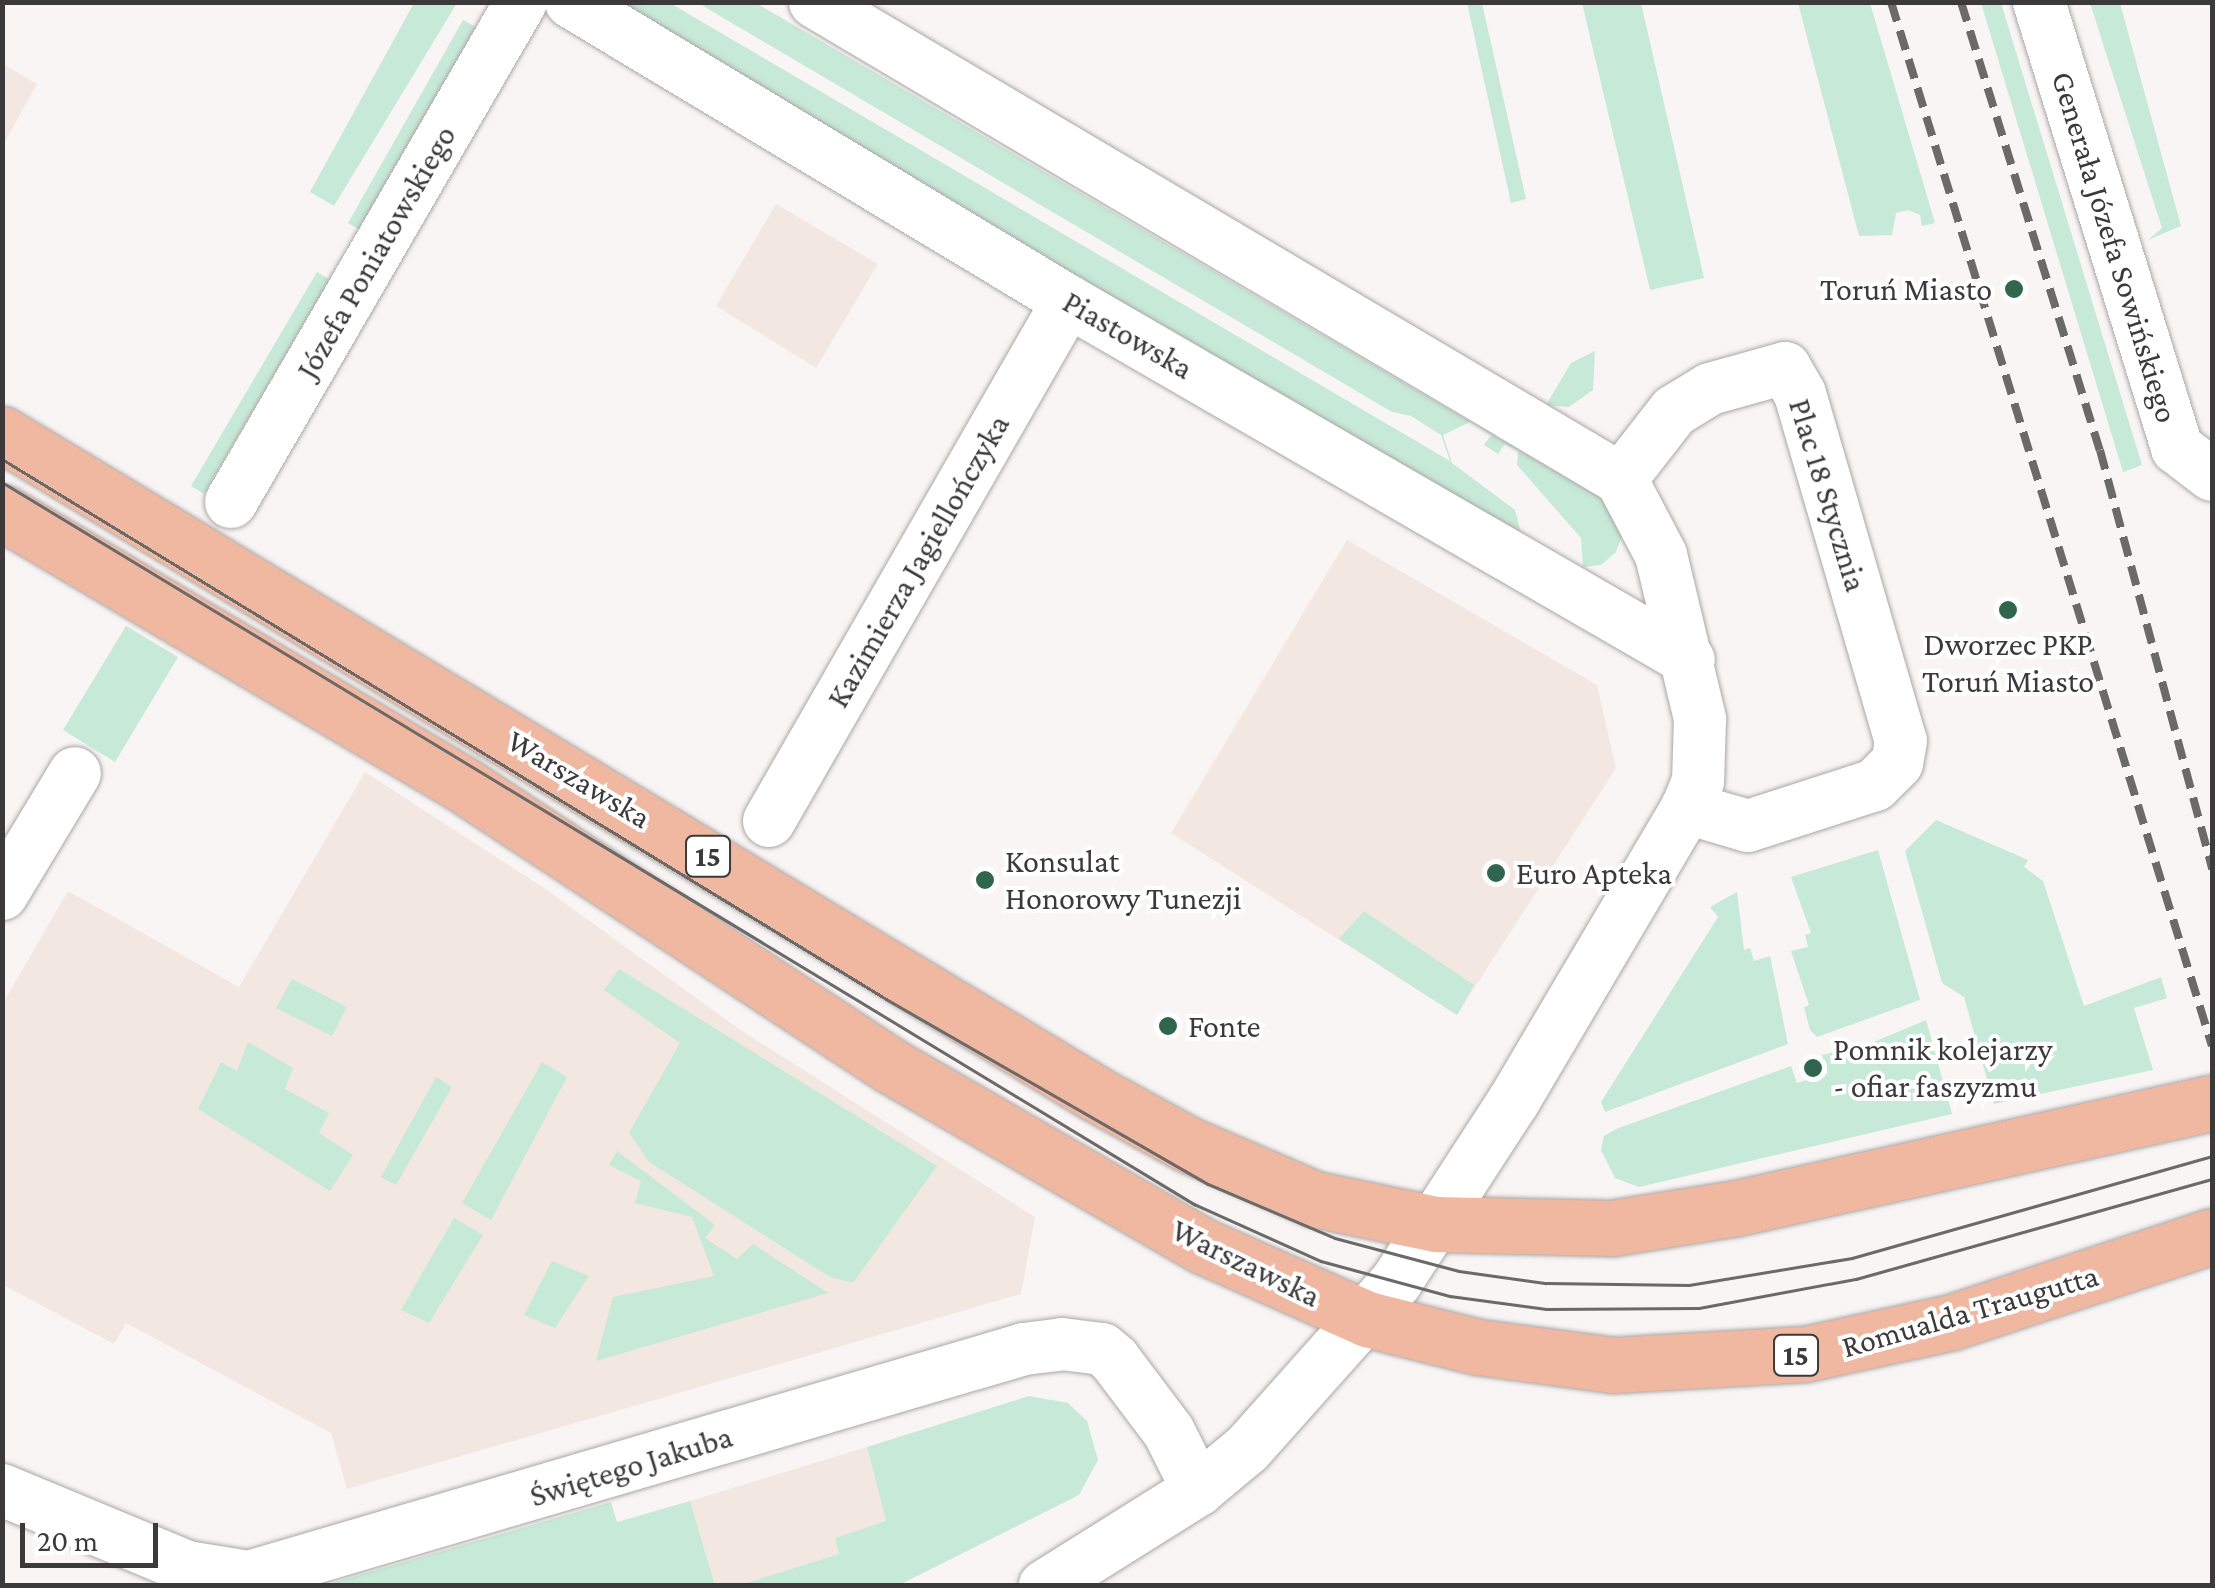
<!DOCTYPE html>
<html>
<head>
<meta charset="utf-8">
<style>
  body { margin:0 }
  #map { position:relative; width:2215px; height:1588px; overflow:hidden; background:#f9f5f4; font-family:"Crimson Pro",serif }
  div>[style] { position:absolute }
  .built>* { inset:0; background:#f3e7e2 }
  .green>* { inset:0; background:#c7e9d7 }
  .roads { filter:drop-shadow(0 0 2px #aba7a6) drop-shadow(0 0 2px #aba7a6) }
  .minor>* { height:52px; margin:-26px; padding:0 26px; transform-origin:26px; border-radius:26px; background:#fff }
  .major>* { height:55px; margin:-27.5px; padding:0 27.5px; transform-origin:27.5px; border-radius:27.5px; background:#f1b8a1 }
  .tram>* { height:2.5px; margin:-1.25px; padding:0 1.25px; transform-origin:1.25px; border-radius:1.25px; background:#6c6969 }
  .rail>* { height:8px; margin-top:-4px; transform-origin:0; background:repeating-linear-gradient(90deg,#6c6969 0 20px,transparent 0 30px) }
  .dots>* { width:28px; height:28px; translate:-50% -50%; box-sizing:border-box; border:5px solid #fff; border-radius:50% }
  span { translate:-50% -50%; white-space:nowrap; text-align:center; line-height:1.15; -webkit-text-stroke:8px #fff; paint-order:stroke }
  .shield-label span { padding:2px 8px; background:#fff; border:2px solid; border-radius:8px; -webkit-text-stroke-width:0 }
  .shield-label { font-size:30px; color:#3b3939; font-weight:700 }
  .street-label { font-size:32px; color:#3b3939 }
  .poi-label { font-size:32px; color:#3b3939 }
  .right { translate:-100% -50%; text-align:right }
  .left { translate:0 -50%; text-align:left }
  .frame { position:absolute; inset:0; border:5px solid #3b3939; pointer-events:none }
  .scale { position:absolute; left:20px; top:1523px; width:138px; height:45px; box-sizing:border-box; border:5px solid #3b3939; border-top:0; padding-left:12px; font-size:30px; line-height:35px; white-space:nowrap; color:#3b3939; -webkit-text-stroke:8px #fff; paint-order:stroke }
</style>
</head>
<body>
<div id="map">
  <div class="built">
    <div style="clip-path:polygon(3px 64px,37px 84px,3px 145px)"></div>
    <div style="clip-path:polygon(776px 204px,878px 264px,816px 368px,716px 306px)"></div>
    <div style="clip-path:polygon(1347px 540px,1597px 685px,1616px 768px,1457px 1015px,1171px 833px)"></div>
    <div style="clip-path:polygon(365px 772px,544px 888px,739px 1029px,1035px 1217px,1021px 1294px,347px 1489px,331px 1433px,126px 1323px,114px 1344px,3px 1285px,3px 1003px,68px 891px,239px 987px)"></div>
    <div style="clip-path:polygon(867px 1447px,886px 1521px,835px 1538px,839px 1554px,740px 1585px,715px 1585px,690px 1501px)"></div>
  </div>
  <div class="green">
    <div style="clip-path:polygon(414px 3px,457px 3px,334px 206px,310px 192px)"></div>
    <div style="clip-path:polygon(609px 3px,670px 3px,1450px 461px,1441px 435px,1411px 416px,1392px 412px,698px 3px,756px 3px,1599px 497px,1615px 511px,1622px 536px,1616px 552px,1601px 565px,1583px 567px,1581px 538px,1517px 465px,1518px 451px,1505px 444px,1498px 454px,1484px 445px,1491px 435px,1470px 422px,1443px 435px,1452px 463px,1515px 510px,1522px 536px)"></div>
    <div style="clip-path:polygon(1467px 3px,1482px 3px,1526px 199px,1511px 203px)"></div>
    <div style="clip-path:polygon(1582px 3px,1641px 3px,1704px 278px,1650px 290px)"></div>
    <div style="clip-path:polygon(1798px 3px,1870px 3px,1935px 223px,1922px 226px,1920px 215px,1908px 210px,1896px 213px,1892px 235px,1859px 236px)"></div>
    <div style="clip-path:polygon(1981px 3px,2001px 3px,2142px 465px,2123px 472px)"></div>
    <div style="clip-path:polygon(2090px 3px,2120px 3px,2181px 226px,2148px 240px,2162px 228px)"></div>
    <div style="clip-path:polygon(463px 20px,478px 28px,363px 232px,348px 223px)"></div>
    <div style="clip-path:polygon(317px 272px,330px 280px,204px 494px,191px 486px)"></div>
    <div style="clip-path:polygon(1595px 351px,1593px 390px,1569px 407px,1546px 405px,1571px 363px)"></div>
    <div style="clip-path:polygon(126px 626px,178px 657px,115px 762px,63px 730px)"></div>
    <div style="clip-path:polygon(1936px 820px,2028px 860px,2024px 867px,2043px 881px,2084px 1006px,2161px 977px,2167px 998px,2134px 1008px,2153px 1070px,1994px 1104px,1964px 997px,1942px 983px,1905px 851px)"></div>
    <div style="clip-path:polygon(1878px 850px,1920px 1000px,1817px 1037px,1810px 1030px,1804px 1007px,1809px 1005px,1791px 951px,1808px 947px,1805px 935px,1811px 933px,1791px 877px)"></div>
    <div style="clip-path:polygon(1737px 892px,1744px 950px,1750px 948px,1754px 961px,1770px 956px,1788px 1044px,1605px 1112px,1601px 1102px,1718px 917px,1710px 907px)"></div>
    <div style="clip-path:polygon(1364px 911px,1474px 985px,1457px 1015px,1339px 939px)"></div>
    <div style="clip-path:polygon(619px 969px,937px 1166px,853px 1283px,830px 1277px,649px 1162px,629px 1133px,680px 1043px,604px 990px)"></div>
    <div style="clip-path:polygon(292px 979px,347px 1007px,332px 1036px,276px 1008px)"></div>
    <div style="clip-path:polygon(1926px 1020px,1952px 1114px,1639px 1187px,1615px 1178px,1601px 1150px,1604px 1136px,1616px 1129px,1791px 1066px,1797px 1083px,1828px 1073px,1822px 1055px,1864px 1046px)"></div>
    <div style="clip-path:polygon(248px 1042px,293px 1068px,285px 1089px,329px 1113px,319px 1133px,353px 1155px,330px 1191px,198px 1109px,221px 1062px,237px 1071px)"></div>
    <div style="clip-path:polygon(542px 1062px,567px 1077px,491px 1220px,462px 1203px)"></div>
    <div style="clip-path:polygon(436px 1077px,452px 1087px,396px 1185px,381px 1177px)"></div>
    <div style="clip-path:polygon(617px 1151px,715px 1225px,705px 1238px,737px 1259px,753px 1244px,828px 1293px,596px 1361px,613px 1297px,714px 1276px,692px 1217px,635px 1203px,641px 1181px,609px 1165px)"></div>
    <div style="clip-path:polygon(454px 1218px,483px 1235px,429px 1323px,401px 1310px)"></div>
    <div style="clip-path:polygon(552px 1261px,589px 1276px,555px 1328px,524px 1315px)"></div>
    <div style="clip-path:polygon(1029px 1396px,1068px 1403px,1087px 1421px,1098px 1460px,1079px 1495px,899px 1585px,740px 1585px,839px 1554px,835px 1538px,886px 1521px,867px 1447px)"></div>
    <div style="clip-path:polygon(690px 1501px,715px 1585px,325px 1585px,611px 1502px,617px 1522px)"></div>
  </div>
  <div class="roads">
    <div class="minor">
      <div style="left:571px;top:2px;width:580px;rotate:31.03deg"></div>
      <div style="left:1068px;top:301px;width:717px;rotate:30.03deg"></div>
      <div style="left:815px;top:2px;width:937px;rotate:30.62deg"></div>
      <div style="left:1621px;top:479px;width:86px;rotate:62.2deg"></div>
      <div style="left:1661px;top:555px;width:169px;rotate:76.6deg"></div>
      <div style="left:1700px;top:719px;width:62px;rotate:91.8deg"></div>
      <div style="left:1698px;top:781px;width:29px;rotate:112deg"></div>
      <div style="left:1687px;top:808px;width:342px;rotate:120.6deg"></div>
      <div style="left:1513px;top:1102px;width:215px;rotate:123deg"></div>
      <div style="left:1396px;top:1282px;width:224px;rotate:131.7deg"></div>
      <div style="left:1247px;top:1449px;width:64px;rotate:140.1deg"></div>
      <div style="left:1198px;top:1490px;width:181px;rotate:147.9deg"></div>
      <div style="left:2039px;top:2px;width:467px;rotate:72.8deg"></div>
      <div style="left:2177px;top:448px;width:44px;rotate:37.6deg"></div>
      <div style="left:1621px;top:479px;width:86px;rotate:-52.1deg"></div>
      <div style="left:1674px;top:411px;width:42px;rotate:-31.4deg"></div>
      <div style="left:1710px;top:389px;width:78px;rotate:-15.6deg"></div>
      <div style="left:1785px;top:368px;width:30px;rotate:60deg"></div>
      <div style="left:1800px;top:394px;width:361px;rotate:73.8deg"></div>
      <div style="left:1901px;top:741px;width:22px;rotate:100deg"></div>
      <div style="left:1897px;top:763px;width:31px;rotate:135deg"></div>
      <div style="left:1875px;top:785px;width:133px;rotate:162.1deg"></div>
      <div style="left:1748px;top:826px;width:64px;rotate:-163.6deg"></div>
      <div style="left:231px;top:502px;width:578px;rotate:-59.89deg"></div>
      <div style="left:769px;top:821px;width:600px;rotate:-60.1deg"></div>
      <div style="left:2px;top:894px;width:141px;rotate:-58.9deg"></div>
      <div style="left:2px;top:1490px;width:200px;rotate:22.6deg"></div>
      <div style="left:187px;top:1567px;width:63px;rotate:9.2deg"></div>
      <div style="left:249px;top:1577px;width:808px;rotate:-16.39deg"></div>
      <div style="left:1024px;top:1349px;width:38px;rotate:-7deg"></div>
      <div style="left:1062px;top:1344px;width:40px;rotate:7.1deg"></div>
      <div style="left:1102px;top:1349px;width:16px;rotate:40deg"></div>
      <div style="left:1114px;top:1359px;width:91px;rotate:53deg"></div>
      <div style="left:1169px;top:1432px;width:65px;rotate:63.4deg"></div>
    </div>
    <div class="major">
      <div style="left:2px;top:434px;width:1278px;rotate:31.1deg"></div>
      <div style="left:1096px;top:1094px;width:104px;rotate:28.8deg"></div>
      <div style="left:1187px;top:1144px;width:138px;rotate:23.4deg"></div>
      <div style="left:1314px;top:1199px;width:125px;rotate:11.6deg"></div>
      <div style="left:1436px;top:1224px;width:176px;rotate:1.3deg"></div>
      <div style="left:1612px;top:1228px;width:127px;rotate:-9.1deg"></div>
      <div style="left:1737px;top:1208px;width:486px;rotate:-12.5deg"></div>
      <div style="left:2px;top:512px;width:534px;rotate:30.6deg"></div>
      <div style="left:462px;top:784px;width:513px;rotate:33.32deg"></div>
      <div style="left:891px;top:1066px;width:360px;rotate:30deg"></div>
      <div style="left:1203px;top:1246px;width:180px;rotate:24deg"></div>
      <div style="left:1367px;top:1319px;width:114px;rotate:14.2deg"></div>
      <div style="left:1478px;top:1347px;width:136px;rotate:7.6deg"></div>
      <div style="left:1613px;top:1365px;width:192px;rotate:-3.3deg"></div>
      <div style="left:1805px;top:1354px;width:150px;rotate:-12.3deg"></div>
      <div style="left:1952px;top:1322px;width:274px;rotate:-18.3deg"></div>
    </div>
  </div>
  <div class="tram">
    <div style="left:2px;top:459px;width:1038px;rotate:31.41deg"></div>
    <div style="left:888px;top:1000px;width:369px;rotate:29.9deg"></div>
    <div style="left:1208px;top:1184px;width:138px;rotate:23deg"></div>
    <div style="left:1335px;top:1238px;width:128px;rotate:14.9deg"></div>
    <div style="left:1459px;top:1271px;width:88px;rotate:7.9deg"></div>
    <div style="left:1546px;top:1283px;width:143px;rotate:0.8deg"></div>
    <div style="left:1689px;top:1285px;width:165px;rotate:-9.4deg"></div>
    <div style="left:1852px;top:1258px;width:374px;rotate:-15.8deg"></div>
    <div style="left:2px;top:482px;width:1394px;rotate:31.2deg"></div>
    <div style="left:1194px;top:1204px;width:139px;rotate:24.2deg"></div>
    <div style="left:1321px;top:1261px;width:134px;rotate:15.2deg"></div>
    <div style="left:1450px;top:1296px;width:97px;rotate:7.7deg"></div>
    <div style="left:1546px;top:1309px;width:153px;rotate:-0.4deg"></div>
    <div style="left:1699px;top:1308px;width:160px;rotate:-10.5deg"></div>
    <div style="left:1856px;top:1279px;width:370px;rotate:-15.7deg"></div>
  </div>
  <div class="rail">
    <div style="left:1891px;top:2px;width:1092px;rotate:72.91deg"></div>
    <div style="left:1961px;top:2px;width:469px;rotate:72.8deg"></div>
    <div style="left:2100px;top:450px;width:434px;rotate:75deg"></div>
  </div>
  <div class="dots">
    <div style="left:2014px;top:289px;background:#2f664d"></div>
    <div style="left:2008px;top:610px;background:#2f664d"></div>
    <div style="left:1496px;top:873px;background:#2f664d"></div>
    <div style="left:985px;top:880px;background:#2f664d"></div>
    <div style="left:1168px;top:1026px;background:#2f664d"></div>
    <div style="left:1813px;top:1068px;background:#2f664d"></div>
  </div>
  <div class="shield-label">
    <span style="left:708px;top:856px">15</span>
    <span style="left:1796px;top:1355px">15</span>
  </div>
  <div class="street-label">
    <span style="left:2115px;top:247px;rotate:73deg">Generała Józefa Sowińskiego</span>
    <span style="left:376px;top:252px;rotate:-60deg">Józefa Poniatowskiego</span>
    <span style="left:1128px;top:335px;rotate:30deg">Piastowska</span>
    <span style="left:1828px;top:495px;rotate:73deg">Plac 18 Stycznia</span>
    <span style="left:918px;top:561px;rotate:-60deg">Kazimierza Jagiellończyka</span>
    <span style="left:579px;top:779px;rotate:31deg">Warszawska</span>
    <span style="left:1246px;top:1263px;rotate:26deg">Warszawska</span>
    <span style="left:1970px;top:1311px;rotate:-16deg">Romualda Traugutta</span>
    <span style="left:631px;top:1466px;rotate:-17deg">Świętego Jakuba</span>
  </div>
  <div class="poi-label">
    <span class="right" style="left:1992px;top:289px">Toruń Miasto</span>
    <span style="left:2008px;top:663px">Dworzec PKP<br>Toruń Miasto</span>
    <span class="left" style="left:1005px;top:880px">Konsulat<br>Honorowy Tunezji</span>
    <span class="left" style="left:1516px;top:873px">Euro Apteka</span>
    <span class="left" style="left:1188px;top:1026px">Fonte</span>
    <span class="left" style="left:1833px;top:1068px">Pomnik kolejarzy<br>- ofiar faszyzmu</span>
  </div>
  <div class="frame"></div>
  <div class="scale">20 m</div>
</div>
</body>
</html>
